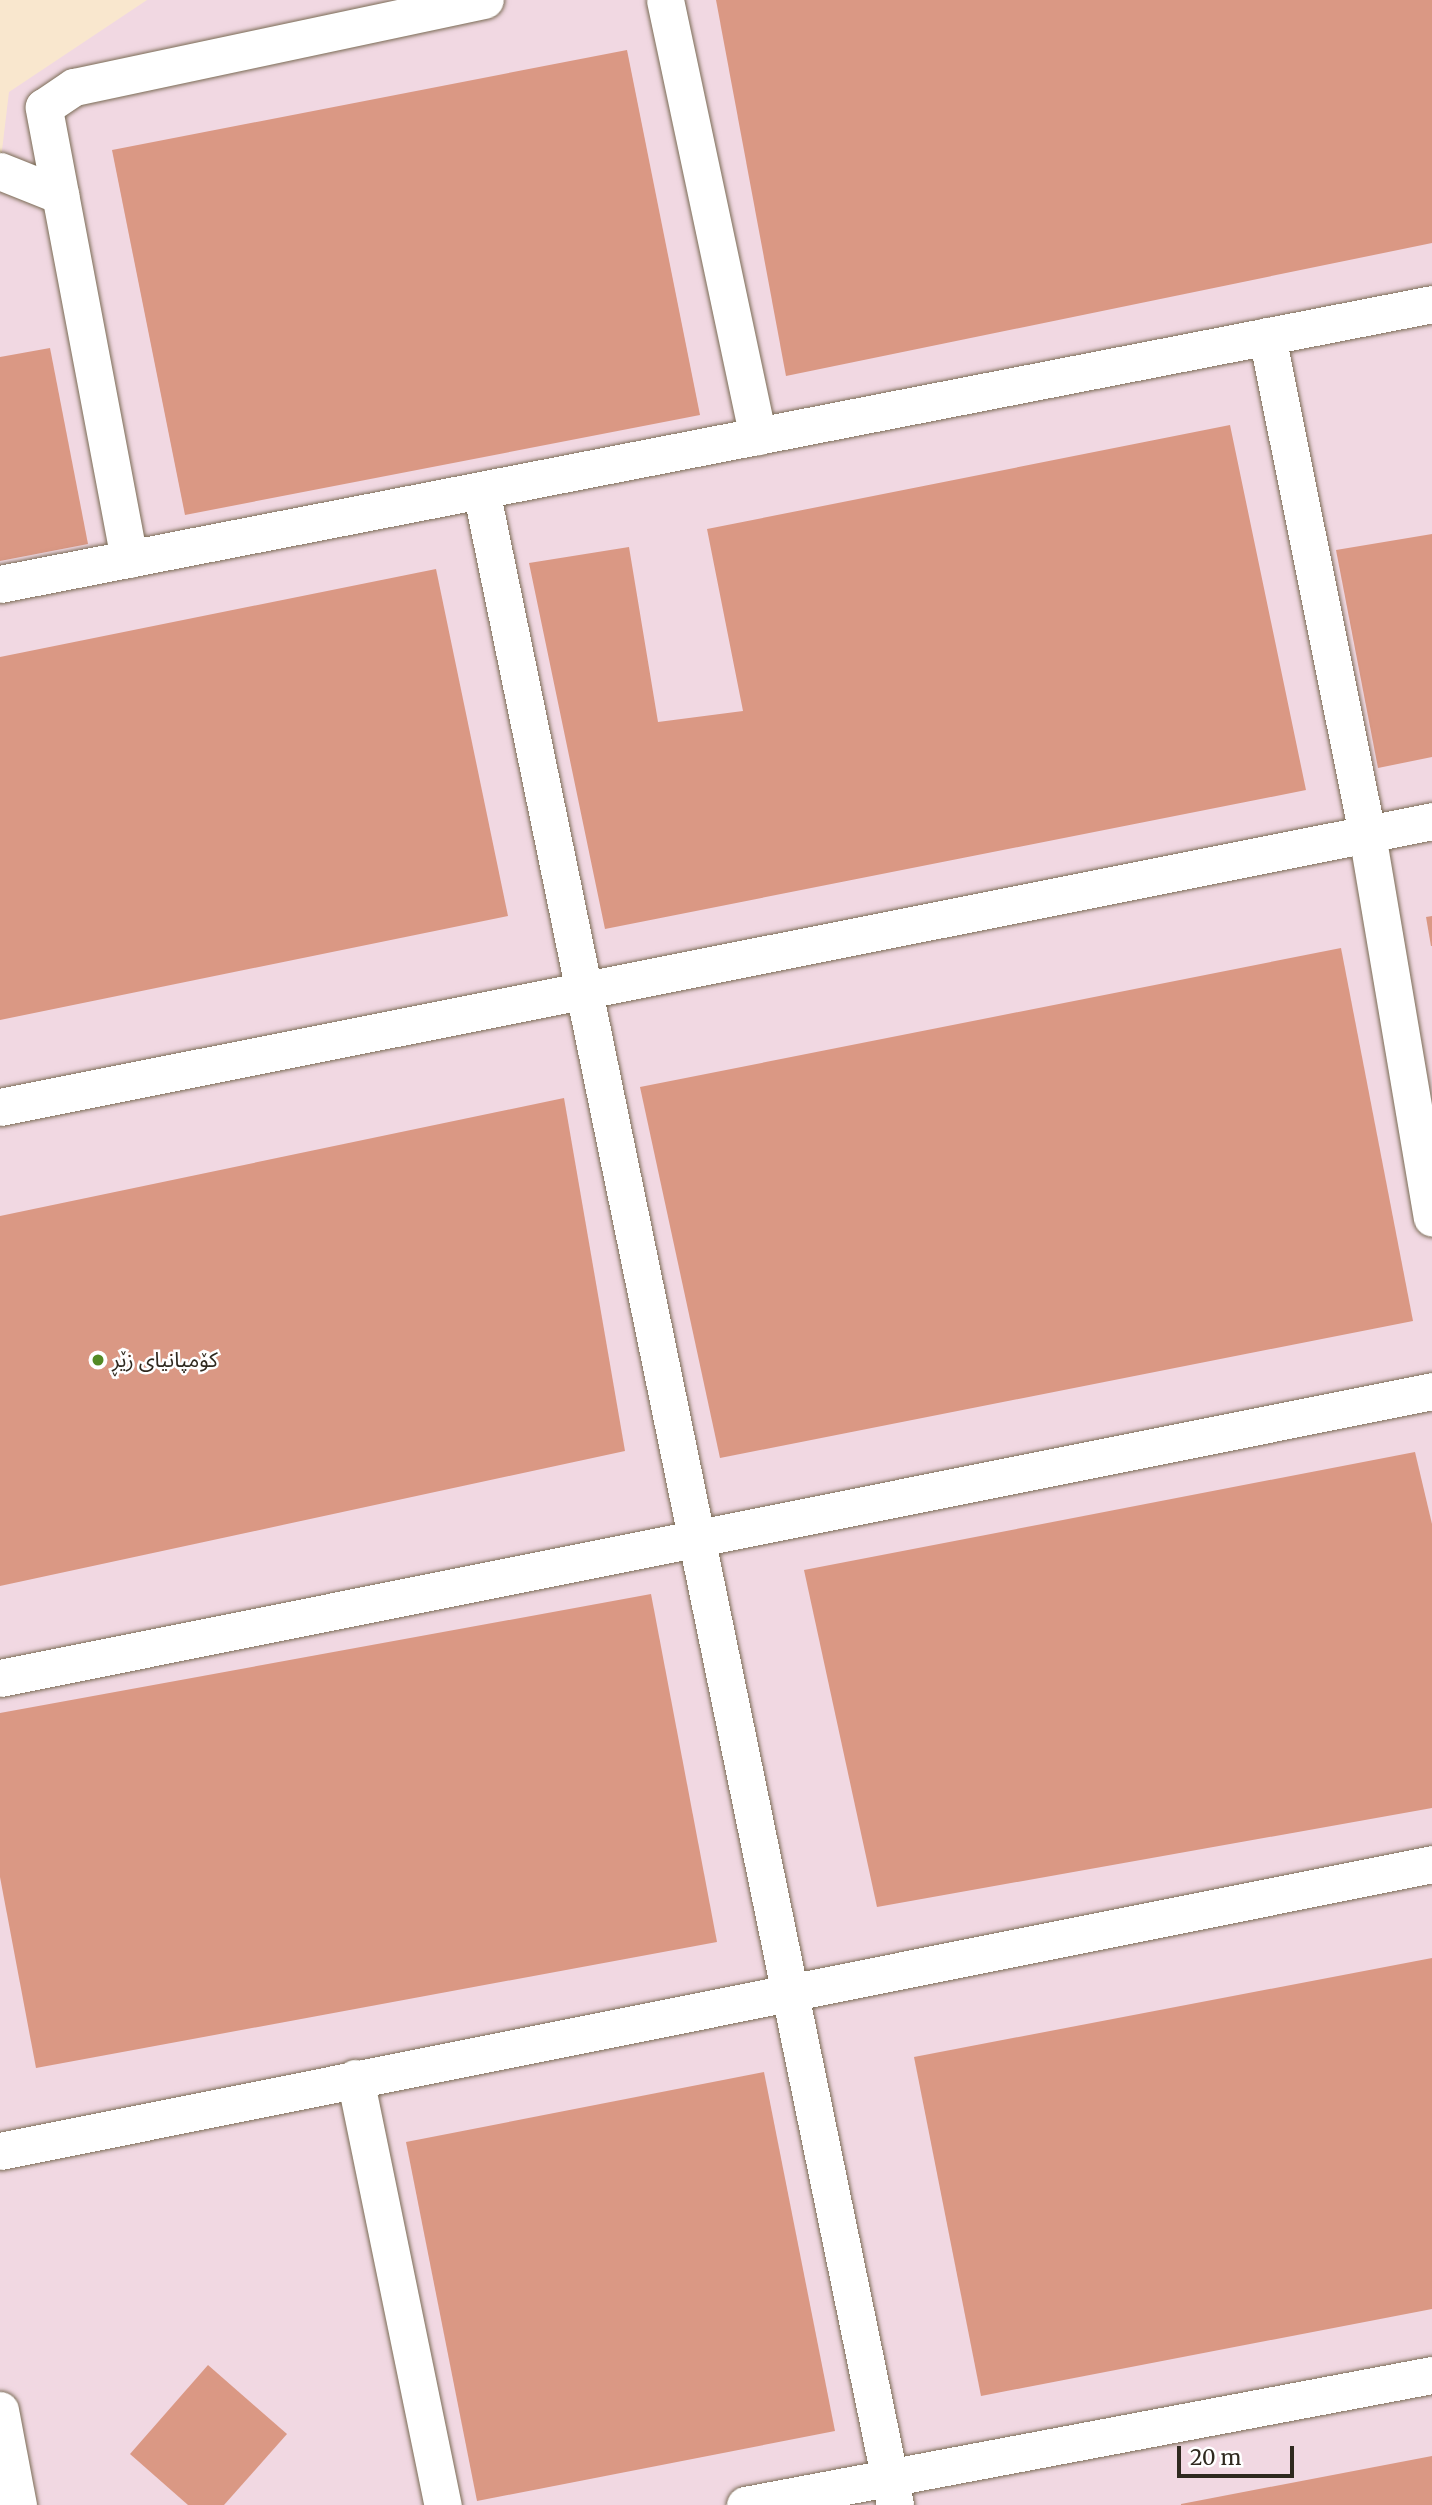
<!DOCTYPE html>
<html>
<head>
<meta charset="utf-8">
<style>
  body { margin:0 }
  #map { position:relative; width:1432px; height:2505px; overflow:hidden; background:#f9e7ce; font-family:Merriweather,"Noto Sans Arabic",serif }
  div>[style] { position:absolute }
  .industrial>* { inset:0; background:#f1d8e2 }
  .building>* { inset:0; background:#da9884 }
  .roads { filter:drop-shadow(0 0 2px #7a6b55) drop-shadow(0 0 2px #7a6b55) }
  .minor>* { height:37px; margin:-18.5px; padding:0 18.5px; transform-origin:18.5px; border-radius:18.5px; background:#fff }
  .dots>* { width:19px; height:19px; translate:-50% -50%; box-sizing:border-box; border:4px solid #fff; border-radius:50% }
  span { translate:-50% -50%; white-space:nowrap; text-align:center; line-height:1.15; -webkit-text-stroke:5px #fff; paint-order:stroke }
  .poi-label { font-size:21px; color:#2f291f }
  .left { translate:0 -50%; text-align:left }
  .scale { position:absolute; left:1177px; top:2446px; width:117px; height:32px; box-sizing:border-box; border:4px solid #2f291f; border-top:0; padding-left:9px; font-size:21px; line-height:24px; white-space:nowrap; color:#2f291f; -webkit-text-stroke:5px #fff; paint-order:stroke }
</style>
</head>
<body>
<div id="map">
  <div class="industrial">
    <div style="clip-path:polygon(147px 0,1432px 0,1432px 2505px,0 2505px,0 167px,9px 92px)"></div>
  </div>
  <div class="building">
    <div style="clip-path:polygon(716px 0,1432px 0,1432px 243px,786px 376px)"></div>
    <div style="clip-path:polygon(627px 50px,700px 415px,185px 515px,112px 150px)"></div>
    <div style="clip-path:polygon(50px 348px,88px 544px,0 561px,0 357px)"></div>
    <div style="clip-path:polygon(1230px 425px,1306px 790px,605px 929px,529px 563px,629px 547px,658px 722px,743px 711px,707px 529px)"></div>
    <div style="clip-path:polygon(1432px 534px,1432px 757px,1378px 768px,1336px 550px)"></div>
    <div style="clip-path:polygon(436px 569px,508px 916px,0 1020px,0 657px)"></div>
    <div style="clip-path:polygon(1432px 916px,1432px 946px,1431px 946px,1426px 917px)"></div>
    <div style="clip-path:polygon(1341px 948px,1413px 1321px,720px 1458px,640px 1087px)"></div>
    <div style="clip-path:polygon(564px 1098px,625px 1451px,0 1586px,0 1216px)"></div>
    <div style="clip-path:polygon(1415px 1452px,1432px 1524px,1432px 1808px,877px 1907px,804px 1570px)"></div>
    <div style="clip-path:polygon(651px 1594px,717px 1942px,36px 2068px,0 1877px,0 1713px)"></div>
    <div style="clip-path:polygon(1432px 1958px,1432px 2309px,981px 2396px,914px 2057px)"></div>
    <div style="clip-path:polygon(764px 2072px,835px 2431px,477px 2501px,406px 2142px)"></div>
    <div style="clip-path:polygon(208px 2365px,287px 2434px,224px 2505px,188px 2505px,130px 2454px)"></div>
    <div style="clip-path:polygon(1432px 2456px,1432px 2505px,1181px 2505px,1181px 2504px)"></div>
  </div>
  <div class="roads">
    <div class="minor">
      <div style="left:665px;top:0;width:446px;rotate:78deg"></div>
      <div style="left:0;top:171px;width:65px;rotate:21.8deg"></div>
      <div style="left:1267px;top:336px;width:508px;rotate:78.65deg"></div>
      <div style="left:1367px;top:834px;width:389px;rotate:80.4deg"></div>
      <div style="left:481px;top:490px;width:2057px;rotate:78.39deg"></div>
      <div style="left:129px;top:559px;width:460px;rotate:-100.7deg"></div>
      <div style="left:44px;top:107px;width:36px;rotate:-34deg"></div>
      <div style="left:74px;top:87px;width:420px;rotate:-12deg"></div>
      <div style="left:0;top:584px;width:1459px;rotate:-11.06deg"></div>
      <div style="left:0;top:1107px;width:1460px;rotate:-11.29deg"></div>
      <div style="left:0;top:1678px;width:1460px;rotate:-11.33deg"></div>
      <div style="left:355px;top:2078px;width:436px;rotate:78.4deg"></div>
      <div style="left:0;top:2151px;width:1460px;rotate:-11.33deg"></div>
      <div style="left:0;top:2410px;width:97px;rotate:79.3deg"></div>
      <div style="left:745px;top:2505px;width:699px;rotate:-10.72deg"></div>
    </div>
  </div>
  <div class="dots">
    <div style="left:98px;top:1360px;background:#538a25"></div>
  </div>
  <div class="poi-label">
    <span class="left" style="left:112px;top:1360px">کۆمپانیای زێڕ</span>
  </div>
  <div class="scale">20 m</div>
</div>
</body>
</html>
